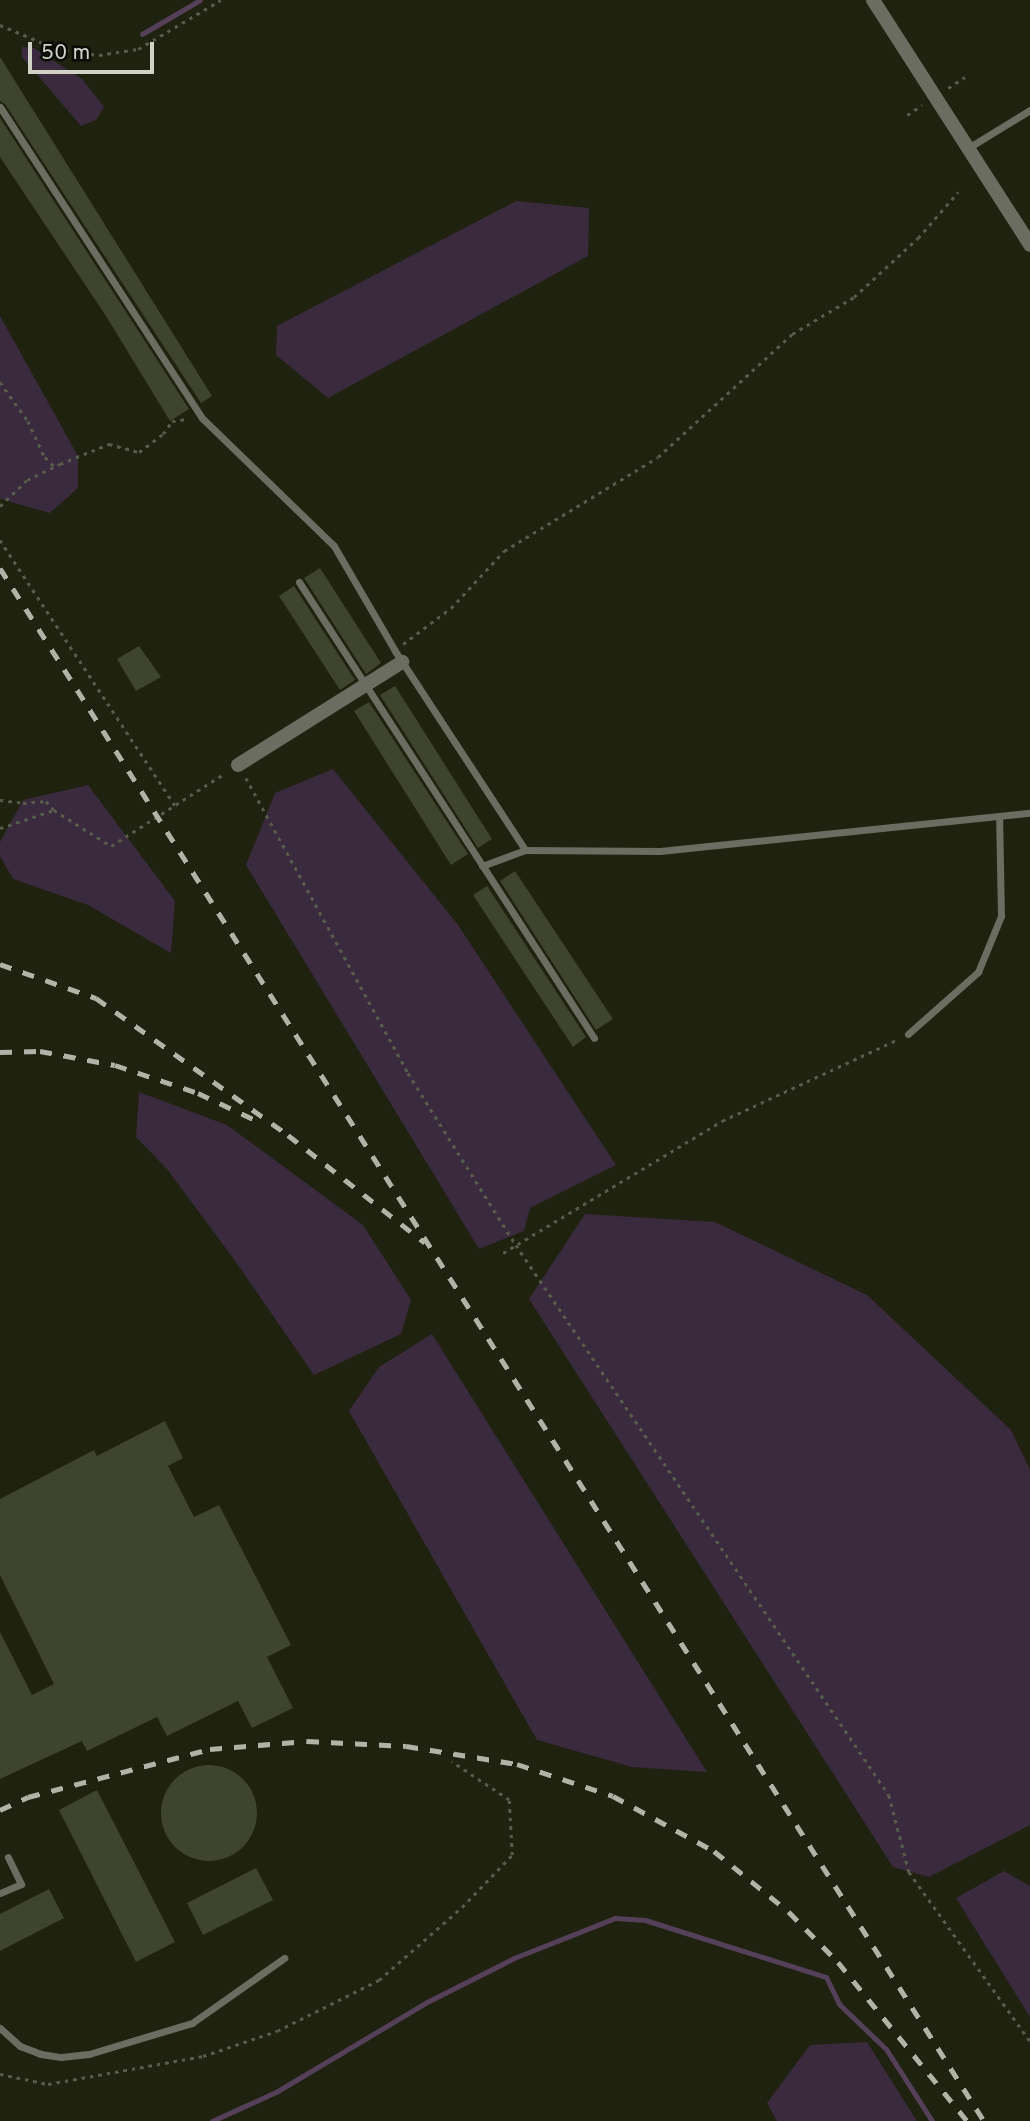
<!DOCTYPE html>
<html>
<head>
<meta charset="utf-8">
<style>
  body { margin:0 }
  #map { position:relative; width:1030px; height:2121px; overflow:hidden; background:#1e220e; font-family:Overpass,sans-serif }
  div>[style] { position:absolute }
  .green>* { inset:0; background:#3a2a3e }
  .stream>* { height:5px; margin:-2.5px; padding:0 2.5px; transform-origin:2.5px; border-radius:2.5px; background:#55405a }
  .building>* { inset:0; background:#3f442e }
  .round { border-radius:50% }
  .path>* { height:2.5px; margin-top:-1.25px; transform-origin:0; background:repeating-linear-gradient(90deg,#575b49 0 3.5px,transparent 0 8.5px) }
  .lane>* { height:7px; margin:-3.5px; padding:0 3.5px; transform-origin:3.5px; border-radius:3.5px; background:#6a6d5f }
  .street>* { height:14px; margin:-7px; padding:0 7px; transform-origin:7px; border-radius:7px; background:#6a6d5f }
  .rail>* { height:5px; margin-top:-2.5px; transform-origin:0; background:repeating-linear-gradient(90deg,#b0b4a6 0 12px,transparent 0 24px) }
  span { translate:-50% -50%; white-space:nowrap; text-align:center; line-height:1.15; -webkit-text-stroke:6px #090b04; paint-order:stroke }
  .scale { position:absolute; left:28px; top:42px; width:126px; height:32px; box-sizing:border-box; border:4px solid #cfd3c6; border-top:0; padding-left:9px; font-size:21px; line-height:24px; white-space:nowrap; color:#cfd3c6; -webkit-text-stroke:5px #090b04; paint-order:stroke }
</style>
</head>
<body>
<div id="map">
  <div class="green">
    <div style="clip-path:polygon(22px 47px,34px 48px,82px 79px,104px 107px,96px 120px,81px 126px,22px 57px)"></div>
    <div style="clip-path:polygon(516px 201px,589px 208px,588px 256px,328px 398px,276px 355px,277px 326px)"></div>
    <div style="clip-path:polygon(0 316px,78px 456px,78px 488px,50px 513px,0 499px)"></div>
    <div style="clip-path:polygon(333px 769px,458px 925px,616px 1165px,530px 1208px,524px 1231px,479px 1249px,246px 865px,275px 793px)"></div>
    <div style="clip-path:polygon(88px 785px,175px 901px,171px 953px,88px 905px,13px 879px,0 856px,0 842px,23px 800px)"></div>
    <div style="clip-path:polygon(139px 1092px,227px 1125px,363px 1225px,411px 1300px,401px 1334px,314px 1375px,233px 1258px,167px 1169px,136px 1137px)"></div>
    <div style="clip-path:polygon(585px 1214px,715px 1222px,867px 1295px,1011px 1430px,1030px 1470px,1030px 1825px,929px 1877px,893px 1867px,529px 1299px)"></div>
    <div style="clip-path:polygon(432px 1334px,707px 1772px,632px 1767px,537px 1740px,349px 1411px,379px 1367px)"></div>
    <div style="clip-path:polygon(1004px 1871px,1030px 1886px,1030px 2017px,956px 1898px)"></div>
    <div style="clip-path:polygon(867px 2042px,917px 2121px,777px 2121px,767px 2103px,810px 2045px)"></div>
  </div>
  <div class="stream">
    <div style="left:142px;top:34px;width:67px;rotate:-30.4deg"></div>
    <div style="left:212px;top:2121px;width:70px;rotate:-24.4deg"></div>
    <div style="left:276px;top:2092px;width:176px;rotate:-30.8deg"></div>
    <div style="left:427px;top:2002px;width:97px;rotate:-26.8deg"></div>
    <div style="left:514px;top:1958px;width:109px;rotate:-21.6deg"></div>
    <div style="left:615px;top:1918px;width:30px;rotate:4deg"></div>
    <div style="left:645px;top:1920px;width:190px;rotate:17.5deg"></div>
    <div style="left:826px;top:1977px;width:30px;rotate:64deg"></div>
    <div style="left:839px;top:2004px;width:65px;rotate:43.8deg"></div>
    <div style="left:886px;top:2049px;width:85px;rotate:57.4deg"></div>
  </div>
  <div class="building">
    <div style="clip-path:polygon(0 57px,212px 396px,201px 403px,5px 104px,0 101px)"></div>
    <div style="clip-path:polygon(0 118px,189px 409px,170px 421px,106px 316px,0 157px)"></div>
    <div style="clip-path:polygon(320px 568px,381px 663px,366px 674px,304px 578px)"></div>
    <div style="clip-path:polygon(294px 586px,355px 680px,340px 690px,279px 596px)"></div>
    <div style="clip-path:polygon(139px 646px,161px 677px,136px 691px,117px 659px)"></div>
    <div style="clip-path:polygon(395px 686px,492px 839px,478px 848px,380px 695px)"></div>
    <div style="clip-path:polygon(369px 702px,468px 854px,451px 865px,354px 711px)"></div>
    <div style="clip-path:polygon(515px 871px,613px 1019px,596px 1030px,500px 881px)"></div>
    <div style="clip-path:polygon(487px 886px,586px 1037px,573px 1047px,473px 895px)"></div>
    <div style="clip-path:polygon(165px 1421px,183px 1458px,168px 1466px,194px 1517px,219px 1505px,291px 1645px,267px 1657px,293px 1708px,252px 1728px,238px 1701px,167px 1736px,157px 1717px,87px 1751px,82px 1741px,0 1779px,0 1632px,32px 1695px,54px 1684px,0 1575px,0 1499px,94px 1450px,97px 1456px)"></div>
    <div class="round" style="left:161px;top:1765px;width:96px;height:96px"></div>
    <div style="clip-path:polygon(97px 1790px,175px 1942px,136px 1962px,59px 1810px)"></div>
    <div style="clip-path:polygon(256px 1868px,273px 1900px,203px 1935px,187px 1903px)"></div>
    <div style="clip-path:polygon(49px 1889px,64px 1918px,0 1951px,0 1914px)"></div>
  </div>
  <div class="path">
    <div style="left:0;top:25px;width:62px;rotate:22.8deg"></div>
    <div style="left:57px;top:49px;width:42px;rotate:8.1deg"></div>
    <div style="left:99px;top:55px;width:39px;rotate:-9deg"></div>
    <div style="left:138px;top:49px;width:96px;rotate:-30.6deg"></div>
    <div style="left:948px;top:88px;width:20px;rotate:-33deg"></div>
    <div style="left:907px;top:115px;width:18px;rotate:-34deg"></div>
    <div style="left:0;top:382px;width:48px;rotate:54.3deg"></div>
    <div style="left:28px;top:421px;width:40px;rotate:65deg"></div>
    <div style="left:45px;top:457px;width:14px;rotate:45deg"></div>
    <div style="left:0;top:506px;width:37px;rotate:-44deg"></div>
    <div style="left:27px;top:480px;width:37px;rotate:-26deg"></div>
    <div style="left:60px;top:464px;width:53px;rotate:-22.2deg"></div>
    <div style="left:109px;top:444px;width:31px;rotate:15deg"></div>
    <div style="left:139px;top:452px;width:30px;rotate:-37deg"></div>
    <div style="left:163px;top:434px;width:16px;rotate:-55deg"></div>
    <div style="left:172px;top:421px;width:16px;rotate:-7deg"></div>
    <div style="left:0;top:540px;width:318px;rotate:56.6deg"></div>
    <div style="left:403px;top:644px;width:60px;rotate:-36.9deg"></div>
    <div style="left:451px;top:608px;width:78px;rotate:-47.1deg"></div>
    <div style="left:504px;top:551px;width:180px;rotate:-31.4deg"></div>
    <div style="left:658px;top:457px;width:182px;rotate:-42.5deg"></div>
    <div style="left:792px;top:334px;width:72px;rotate:-30.8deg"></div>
    <div style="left:854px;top:297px;width:87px;rotate:-42.7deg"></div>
    <div style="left:918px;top:238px;width:61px;rotate:-49deg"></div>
    <div style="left:246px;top:778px;width:337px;rotate:61.2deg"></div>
    <div style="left:408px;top:1073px;width:203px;rotate:57.9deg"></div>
    <div style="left:516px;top:1245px;width:665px;rotate:55.86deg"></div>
    <div style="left:889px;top:1795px;width:80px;rotate:75.4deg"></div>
    <div style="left:909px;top:1872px;width:208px;rotate:54.4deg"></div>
    <div style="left:0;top:800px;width:23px;rotate:7deg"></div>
    <div style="left:23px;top:803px;width:23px;rotate:-5deg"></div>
    <div style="left:46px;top:801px;width:12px;rotate:48deg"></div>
    <div style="left:0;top:828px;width:57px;rotate:-18.4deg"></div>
    <div style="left:54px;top:810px;width:67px;rotate:32.3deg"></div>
    <div style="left:111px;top:846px;width:135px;rotate:-32.6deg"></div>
    <div style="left:503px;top:1253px;width:256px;rotate:-31.1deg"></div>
    <div style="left:722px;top:1121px;width:195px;rotate:-24.9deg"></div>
    <div style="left:0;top:2074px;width:49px;rotate:11.8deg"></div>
    <div style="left:48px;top:2084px;width:158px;rotate:-10.2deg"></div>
    <div style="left:203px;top:2056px;width:78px;rotate:-18.7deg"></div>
    <div style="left:277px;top:2031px;width:114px;rotate:-26.6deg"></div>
    <div style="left:379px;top:1980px;width:111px;rotate:-41.3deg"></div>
    <div style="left:462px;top:1907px;width:72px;rotate:-46.1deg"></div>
    <div style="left:512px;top:1855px;width:55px;rotate:-93.1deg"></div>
    <div style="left:509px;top:1800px;width:69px;rotate:-146.3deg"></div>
  </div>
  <div class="lane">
    <div style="left:0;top:107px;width:371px;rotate:57deg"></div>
    <div style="left:202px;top:418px;width:184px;rotate:44.1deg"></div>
    <div style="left:334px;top:546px;width:121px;rotate:59.8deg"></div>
    <div style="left:395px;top:651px;width:238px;rotate:56.8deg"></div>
    <div style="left:525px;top:850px;width:135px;rotate:0.4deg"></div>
    <div style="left:660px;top:851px;width:372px;rotate:-5.9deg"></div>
    <div style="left:968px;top:148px;width:73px;rotate:-31.5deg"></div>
    <div style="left:299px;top:582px;width:543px;rotate:57.1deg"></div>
    <div style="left:482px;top:866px;width:46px;rotate:-20.4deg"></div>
    <div style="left:908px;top:1034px;width:94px;rotate:-41.5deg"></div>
    <div style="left:978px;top:972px;width:61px;rotate:-67.7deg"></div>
    <div style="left:1001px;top:916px;width:100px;rotate:-91.1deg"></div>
    <div style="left:0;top:1893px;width:23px;rotate:-23deg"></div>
    <div style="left:21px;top:1884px;width:30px;rotate:-116deg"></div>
    <div style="left:0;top:2028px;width:27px;rotate:42deg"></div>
    <div style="left:20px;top:2046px;width:22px;rotate:21deg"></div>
    <div style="left:41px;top:2054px;width:20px;rotate:9deg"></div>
    <div style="left:61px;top:2057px;width:28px;rotate:-6deg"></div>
    <div style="left:89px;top:2054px;width:108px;rotate:-16.8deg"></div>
    <div style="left:192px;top:2023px;width:113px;rotate:-35.2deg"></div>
  </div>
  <div class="street">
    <div style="left:873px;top:0;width:291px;rotate:57.3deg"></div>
    <div style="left:238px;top:765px;width:194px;rotate:-32.1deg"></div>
  </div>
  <div class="rail">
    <div style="left:0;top:568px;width:1838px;rotate:57.64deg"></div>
    <div style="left:0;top:964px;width:102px;rotate:19.5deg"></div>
    <div style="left:96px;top:998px;width:236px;rotate:35.5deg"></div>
    <div style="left:288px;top:1135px;width:174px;rotate:38.2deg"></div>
    <div style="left:0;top:1052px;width:40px;rotate:-1.4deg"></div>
    <div style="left:40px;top:1051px;width:76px;rotate:10.6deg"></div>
    <div style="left:115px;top:1065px;width:88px;rotate:18.6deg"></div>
    <div style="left:198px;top:1093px;width:61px;rotate:25.3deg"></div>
    <div style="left:0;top:1810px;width:31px;rotate:-25deg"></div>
    <div style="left:28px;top:1797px;width:188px;rotate:-14.8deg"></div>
    <div style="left:210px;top:1749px;width:97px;rotate:-4.7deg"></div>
    <div style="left:307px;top:1741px;width:99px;rotate:2.9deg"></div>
    <div style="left:406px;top:1746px;width:112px;rotate:9.2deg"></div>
    <div style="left:517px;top:1764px;width:101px;rotate:18.4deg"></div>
    <div style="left:613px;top:1796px;width:115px;rotate:28.6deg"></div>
    <div style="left:714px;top:1851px;width:97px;rotate:39.1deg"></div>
    <div style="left:789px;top:1912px;width:70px;rotate:45.6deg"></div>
    <div style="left:838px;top:1962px;width:205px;rotate:50.9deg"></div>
  </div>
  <div class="scale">50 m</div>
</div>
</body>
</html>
